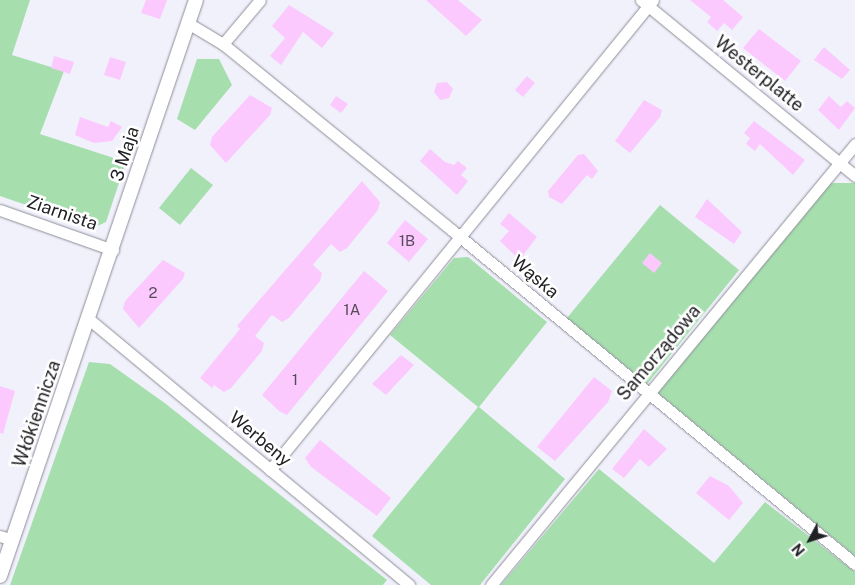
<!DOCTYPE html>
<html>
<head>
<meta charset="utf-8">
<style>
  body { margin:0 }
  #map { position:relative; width:855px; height:585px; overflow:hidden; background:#f1f1fc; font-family:"Public Sans",sans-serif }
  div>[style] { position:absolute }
  .green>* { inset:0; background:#a6deae }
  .building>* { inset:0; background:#fbc9fd }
  .roads { filter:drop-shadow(0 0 1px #8d8d97) drop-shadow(0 0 1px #8d8d97) }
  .minor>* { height:11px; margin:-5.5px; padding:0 5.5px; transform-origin:5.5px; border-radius:5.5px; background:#fff }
  .tertiary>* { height:14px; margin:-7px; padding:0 7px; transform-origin:7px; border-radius:7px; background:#fff }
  span { translate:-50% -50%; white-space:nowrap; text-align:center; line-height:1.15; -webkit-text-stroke:5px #fff; paint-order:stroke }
  .number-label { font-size:15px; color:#584b5b }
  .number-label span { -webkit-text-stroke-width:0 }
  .street-label { font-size:18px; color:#212125 }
  .north { position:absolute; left:785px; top:515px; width:50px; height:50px; -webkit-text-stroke:4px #fff; paint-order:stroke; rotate:230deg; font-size:14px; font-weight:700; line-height:20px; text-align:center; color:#212125 }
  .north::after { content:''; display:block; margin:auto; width:18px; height:22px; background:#212125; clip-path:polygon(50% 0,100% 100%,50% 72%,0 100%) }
</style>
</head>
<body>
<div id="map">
  <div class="green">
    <div style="clip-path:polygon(0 0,30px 0,12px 55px,64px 71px,40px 134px,126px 162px,106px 222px,93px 228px,0 196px)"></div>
    <div style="clip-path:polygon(197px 59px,219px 59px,232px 85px,195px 130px,177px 119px)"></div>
    <div style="clip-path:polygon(191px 168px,213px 185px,180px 225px,159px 208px)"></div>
    <div style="clip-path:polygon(831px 183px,855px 183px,855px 556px,658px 393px)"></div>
    <div style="clip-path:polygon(660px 205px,739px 270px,647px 384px,567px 318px)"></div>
    <div style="clip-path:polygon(468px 257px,547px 322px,479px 407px,565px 479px,480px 585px,431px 585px,372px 536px,478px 407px,390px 335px,454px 258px)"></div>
    <div style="clip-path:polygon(89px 362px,110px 364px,166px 404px,387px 580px,383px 585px,10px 585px)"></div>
    <div style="clip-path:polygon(599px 469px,714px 563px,765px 502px,855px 572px,855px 585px,501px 585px)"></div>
  </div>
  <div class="building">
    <div style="clip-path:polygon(146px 0,167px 0,160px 19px,141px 13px)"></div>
    <div style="clip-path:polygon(426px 0,458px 0,482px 20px,466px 36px)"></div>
    <div style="clip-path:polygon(690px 0,723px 0,743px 17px,732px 30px,724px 23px,717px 31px,707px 22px,711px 17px)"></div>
    <div style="clip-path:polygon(289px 5px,334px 33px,322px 48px,303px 32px,281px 65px,270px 56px,285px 38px,272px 26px)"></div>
    <div style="clip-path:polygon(759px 29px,801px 61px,785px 81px,743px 48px)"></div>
    <div style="clip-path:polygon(824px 47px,850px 70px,842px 79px,814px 60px)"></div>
    <div style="clip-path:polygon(54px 56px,74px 62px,70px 74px,51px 68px)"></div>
    <div style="clip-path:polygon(110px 57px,126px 62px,120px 80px,104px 75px)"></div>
    <div style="clip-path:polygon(527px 76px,535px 83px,523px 97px,515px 90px)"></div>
    <div style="clip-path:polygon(447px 82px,453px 89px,449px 98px,440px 100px,434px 92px,437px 83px)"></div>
    <div style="clip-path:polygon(250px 95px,272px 108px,270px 115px,226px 163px,210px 145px,212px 137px)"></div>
    <div style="clip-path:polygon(336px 96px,348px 104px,341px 113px,330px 105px)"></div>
    <div style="clip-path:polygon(829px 96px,841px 107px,847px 101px,855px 108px,839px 130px,818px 110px)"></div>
    <div style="clip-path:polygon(644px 100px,662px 110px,660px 117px,630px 153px,615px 141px)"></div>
    <div style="clip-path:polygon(80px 117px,108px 127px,111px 121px,122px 127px,112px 141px,94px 143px,75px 135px)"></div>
    <div style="clip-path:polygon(754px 121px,805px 160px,793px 175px,760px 144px,755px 151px,746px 144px,750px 138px,744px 133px)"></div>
    <div style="clip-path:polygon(430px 149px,445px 162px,454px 165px,458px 161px,467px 168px,461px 175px,468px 181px,457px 195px,420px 161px)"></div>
    <div style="clip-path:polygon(584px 154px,598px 171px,592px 179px,587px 175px,562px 204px,549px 197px,548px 191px,578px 155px)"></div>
    <div style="clip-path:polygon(362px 181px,380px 202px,378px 210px,347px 248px,340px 252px,331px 244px,315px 262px,313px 265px,322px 273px,320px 281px,289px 318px,282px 322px,272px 315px,270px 317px,255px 336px,264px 343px,262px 351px,231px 388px,224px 392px,214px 385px,212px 388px,200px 378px,240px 329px,237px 326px)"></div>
    <div style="clip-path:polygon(707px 199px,742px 232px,734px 244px,695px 217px)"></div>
    <div style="clip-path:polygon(509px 213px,537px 237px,524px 254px,527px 267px,500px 241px,509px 231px,500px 224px)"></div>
    <div style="clip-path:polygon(405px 220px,428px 239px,409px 262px,387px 243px)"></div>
    <div style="clip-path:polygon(650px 253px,662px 263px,654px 273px,642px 263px)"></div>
    <div style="clip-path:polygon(163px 260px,185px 273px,183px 279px,139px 328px,123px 309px,125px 301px)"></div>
    <div style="clip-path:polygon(364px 271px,388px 291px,287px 415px,279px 411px,262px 395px)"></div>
    <div style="clip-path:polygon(401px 355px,414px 365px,386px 395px,372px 384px)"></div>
    <div style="clip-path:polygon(594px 377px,612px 391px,608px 402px,555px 461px,537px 447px)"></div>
    <div style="clip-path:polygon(0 386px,15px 391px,3px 434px,0 433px)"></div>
    <div style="clip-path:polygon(644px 429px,667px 449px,649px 467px,640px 459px,624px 478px,612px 469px)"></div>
    <div style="clip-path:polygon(320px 440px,391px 498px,377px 516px,311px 467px,305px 458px)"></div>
    <div style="clip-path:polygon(710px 476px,729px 486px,743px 503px,729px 520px,696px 493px)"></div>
  </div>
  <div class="roads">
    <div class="minor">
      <div style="left:641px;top:0;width:277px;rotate:39.4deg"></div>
      <div style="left:188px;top:23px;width:41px;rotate:31deg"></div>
      <div style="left:223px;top:44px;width:296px;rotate:39.1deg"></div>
      <div style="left:453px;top:231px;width:522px;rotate:39.64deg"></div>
      <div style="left:223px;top:44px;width:57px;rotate:-49.9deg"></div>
      <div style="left:0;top:210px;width:120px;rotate:19.5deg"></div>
      <div style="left:90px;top:320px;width:415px;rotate:39.7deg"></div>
      <div style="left:270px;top:470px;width:606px;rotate:-50.82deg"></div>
      <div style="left:0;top:536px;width:13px;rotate:18deg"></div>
      <div style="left:491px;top:585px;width:572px;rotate:-50.46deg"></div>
    </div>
    <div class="tertiary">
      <div style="left:0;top:576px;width:608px;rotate:-71.21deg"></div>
    </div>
  </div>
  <div class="number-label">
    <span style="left:407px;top:241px">1B</span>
    <span style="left:153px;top:293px">2</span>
    <span style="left:352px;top:310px">1A</span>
    <span style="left:295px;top:380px">1</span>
  </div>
  <div class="street-label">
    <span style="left:759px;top:74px;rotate:39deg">Westerplatte</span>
    <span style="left:125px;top:154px;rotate:-72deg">3 Maja</span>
    <span style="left:62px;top:213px;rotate:19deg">Ziarnista</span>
    <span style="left:535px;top:277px;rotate:40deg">Wąska</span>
    <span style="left:659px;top:353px;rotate:-50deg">Samorządowa</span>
    <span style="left:37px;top:414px;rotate:-71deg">Włókiennicza</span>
    <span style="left:260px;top:439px;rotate:40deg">Werbeny</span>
  </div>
  <div class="north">N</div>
</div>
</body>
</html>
